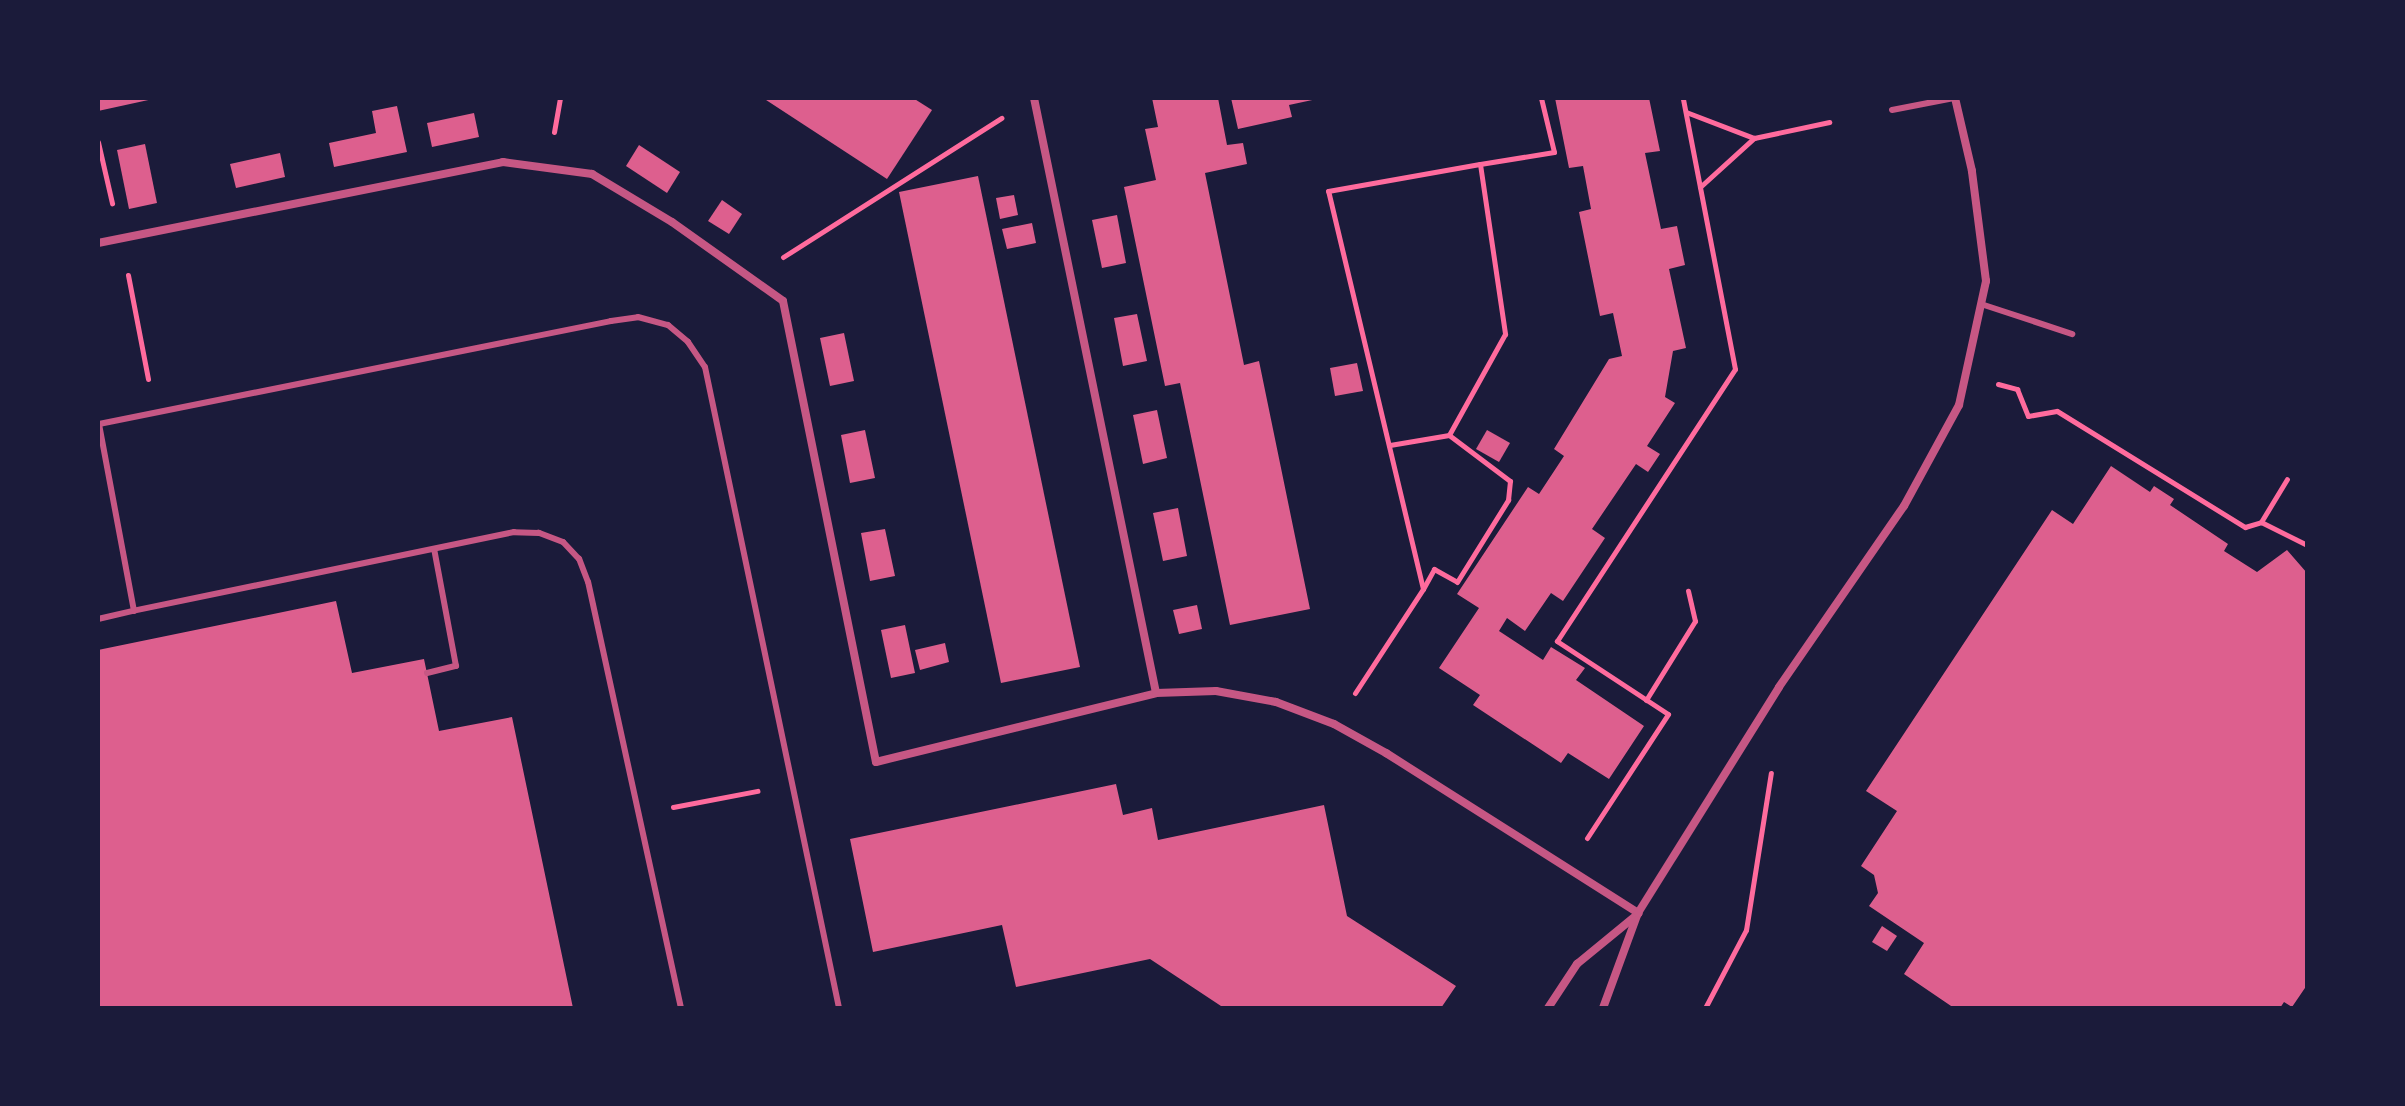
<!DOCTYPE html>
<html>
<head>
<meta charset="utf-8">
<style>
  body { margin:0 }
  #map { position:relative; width:2405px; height:1106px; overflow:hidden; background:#1b1b3a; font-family:"Public Sans",sans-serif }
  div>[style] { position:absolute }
  .building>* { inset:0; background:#dd5f8e }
  .path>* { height:5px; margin:-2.5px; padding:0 2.5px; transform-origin:2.5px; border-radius:2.5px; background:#ff6b9d }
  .service>* { height:6px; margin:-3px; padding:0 3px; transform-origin:3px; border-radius:3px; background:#c65784 }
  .minor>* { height:8px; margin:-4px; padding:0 4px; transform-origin:4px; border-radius:4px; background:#c65784 }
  span { translate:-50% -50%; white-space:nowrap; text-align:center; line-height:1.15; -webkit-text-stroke:6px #1b1b3a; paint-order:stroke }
  .frame { position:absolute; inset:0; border:100px solid #1b1b3a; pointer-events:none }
</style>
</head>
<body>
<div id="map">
  <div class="building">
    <div style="clip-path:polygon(98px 98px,152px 98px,153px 99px,98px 111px)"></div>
    <div style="clip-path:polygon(763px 98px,913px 98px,932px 110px,887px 179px)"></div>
    <div style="clip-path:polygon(1152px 98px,1218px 98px,1227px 145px,1243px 143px,1247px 164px,1205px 173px,1244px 365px,1259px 361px,1310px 609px,1230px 625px,1180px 383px,1165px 386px,1124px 187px,1156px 180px,1145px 129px,1158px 127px)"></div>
    <div style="clip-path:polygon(1231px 98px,1317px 98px,1317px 99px,1289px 105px,1292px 117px,1238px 129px)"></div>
    <div style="clip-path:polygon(1555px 98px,1649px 98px,1660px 151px,1645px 153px,1661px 229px,1677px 226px,1685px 265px,1669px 269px,1686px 348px,1673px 351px,1665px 397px,1675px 403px,1647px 446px,1660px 454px,1648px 472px,1636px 464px,1592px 529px,1605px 538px,1563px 601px,1551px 593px,1525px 631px,1507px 618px,1499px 631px,1543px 660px,1551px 647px,1585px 668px,1576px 680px,1644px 726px,1609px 779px,1568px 753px,1561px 763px,1473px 705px,1480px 695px,1439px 668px,1479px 608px,1457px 594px,1528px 487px,1539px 494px,1564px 456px,1554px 449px,1609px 359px,1622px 356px,1613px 313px,1600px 316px,1579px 212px,1591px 209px,1583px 166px,1569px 168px)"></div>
    <div style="clip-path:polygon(397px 106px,407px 152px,334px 167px,329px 143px,376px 133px,372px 111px)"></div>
    <div style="clip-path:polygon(474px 113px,479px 137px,432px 147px,427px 123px)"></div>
    <div style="clip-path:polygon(145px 144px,157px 203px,129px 209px,117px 150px)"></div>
    <div style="clip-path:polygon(639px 145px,680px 172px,667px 193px,626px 166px)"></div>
    <div style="clip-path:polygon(280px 153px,285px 177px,236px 188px,230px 164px)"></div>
    <div style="clip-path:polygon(978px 176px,1080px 667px,1001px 683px,899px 192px)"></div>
    <div style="clip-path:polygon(1014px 195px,1018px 215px,1000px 219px,996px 198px)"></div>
    <div style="clip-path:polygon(722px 200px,742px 214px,729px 234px,708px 221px)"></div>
    <div style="clip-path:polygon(1117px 215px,1126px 263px,1102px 268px,1092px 220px)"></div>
    <div style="clip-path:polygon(1032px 223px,1036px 243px,1007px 249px,1002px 229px)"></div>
    <div style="clip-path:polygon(1137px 314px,1147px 361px,1123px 366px,1114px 318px)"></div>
    <div style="clip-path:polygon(844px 333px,854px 381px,830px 386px,820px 338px)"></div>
    <div style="clip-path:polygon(1357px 363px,1363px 391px,1335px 396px,1330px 368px)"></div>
    <div style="clip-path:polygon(1157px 410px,1167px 458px,1143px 464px,1133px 415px)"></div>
    <div style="clip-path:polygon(865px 430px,875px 478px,850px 483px,841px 435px)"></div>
    <div style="clip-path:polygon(1487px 430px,1510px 443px,1499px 462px,1476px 449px)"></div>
    <div style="clip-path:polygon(2111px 466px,2150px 492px,2154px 486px,2174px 499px,2170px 505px,2228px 544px,2224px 551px,2257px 572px,2287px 550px,2307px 573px,2307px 985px,2292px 1007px,2284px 1002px,2280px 1008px,1954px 1008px,1904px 974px,1924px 943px,1869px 906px,1878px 893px,1874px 875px,1861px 866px,1897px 811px,1866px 791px,2052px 510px,2073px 524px)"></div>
    <div style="clip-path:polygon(1178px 508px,1187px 556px,1163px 561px,1153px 513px)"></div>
    <div style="clip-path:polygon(885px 529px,895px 576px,870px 581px,861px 533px)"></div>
    <div style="clip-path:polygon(336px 601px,352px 673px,424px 659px,439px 731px,512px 717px,573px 1008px,98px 1008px,98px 650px)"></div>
    <div style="clip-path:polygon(1197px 605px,1202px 629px,1179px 634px,1173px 610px)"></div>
    <div style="clip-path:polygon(905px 625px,915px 673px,891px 678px,881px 630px)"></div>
    <div style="clip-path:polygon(945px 643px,949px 662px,920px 670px,915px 650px)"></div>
    <div style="clip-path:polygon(1116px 784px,1123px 815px,1152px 808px,1158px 840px,1324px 805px,1347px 916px,1456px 986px,1441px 1008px,1224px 1008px,1150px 959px,1016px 987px,1002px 925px,873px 952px,850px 839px)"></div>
    <div style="clip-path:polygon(1882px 926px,1897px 936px,1887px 951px,1872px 942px)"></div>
  </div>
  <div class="path">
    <div style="left:1686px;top:112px;width:73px;rotate:20.9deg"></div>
    <div style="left:1754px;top:138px;width:77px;rotate:-12deg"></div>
    <div style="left:554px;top:132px;width:35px;rotate:-80deg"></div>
    <div style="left:98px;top:142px;width:63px;rotate:77.1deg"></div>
    <div style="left:1480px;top:164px;width:75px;rotate:-9.2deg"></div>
    <div style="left:1554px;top:152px;width:56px;rotate:-103.5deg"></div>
    <div style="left:1700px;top:187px;width:73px;rotate:-42.2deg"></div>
    <div style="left:783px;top:257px;width:259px;rotate:-32.5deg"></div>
    <div style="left:128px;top:275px;width:106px;rotate:79.1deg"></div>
    <div style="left:1998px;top:384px;width:20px;rotate:15deg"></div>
    <div style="left:2017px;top:389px;width:29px;rotate:68deg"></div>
    <div style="left:2028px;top:416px;width:29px;rotate:-10deg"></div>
    <div style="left:2057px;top:411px;width:221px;rotate:31.7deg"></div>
    <div style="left:2245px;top:527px;width:17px;rotate:-17deg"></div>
    <div style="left:2261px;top:522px;width:50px;rotate:-58.8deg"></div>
    <div style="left:2261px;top:522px;width:51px;rotate:26.6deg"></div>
    <div style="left:1423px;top:589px;width:23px;rotate:-61deg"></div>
    <div style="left:1434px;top:569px;width:26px;rotate:29deg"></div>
    <div style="left:1457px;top:582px;width:97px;rotate:-58.1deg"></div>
    <div style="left:1508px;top:500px;width:19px;rotate:-84deg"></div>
    <div style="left:1510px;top:481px;width:76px;rotate:-143deg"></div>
    <div style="left:1355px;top:693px;width:124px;rotate:-56.8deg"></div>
    <div style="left:1423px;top:589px;width:409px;rotate:-103.4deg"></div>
    <div style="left:1328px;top:191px;width:154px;rotate:-10.1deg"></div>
    <div style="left:1480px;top:164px;width:172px;rotate:81.6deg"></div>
    <div style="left:1505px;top:334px;width:115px;rotate:119deg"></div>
    <div style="left:1449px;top:435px;width:60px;rotate:170.4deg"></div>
    <div style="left:1646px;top:700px;width:93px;rotate:-58.2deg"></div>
    <div style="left:1695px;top:621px;width:31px;rotate:-103deg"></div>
    <div style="left:673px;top:807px;width:86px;rotate:-10.8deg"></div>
    <div style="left:1587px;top:838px;width:148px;rotate:-56.8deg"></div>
    <div style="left:1668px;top:714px;width:133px;rotate:-146.7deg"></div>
    <div style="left:1557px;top:641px;width:325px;rotate:-56.8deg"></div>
    <div style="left:1735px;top:369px;width:276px;rotate:-100.9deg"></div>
    <div style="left:1705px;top:1008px;width:88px;rotate:-62.3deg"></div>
    <div style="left:1746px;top:930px;width:159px;rotate:-81deg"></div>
  </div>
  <div class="service">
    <div style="left:1892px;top:110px;width:63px;rotate:-11deg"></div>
    <div style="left:1984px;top:305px;width:93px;rotate:18.2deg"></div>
    <div style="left:98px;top:619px;width:37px;rotate:-13deg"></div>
    <div style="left:427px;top:673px;width:30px;rotate:-14deg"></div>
    <div style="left:456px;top:666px;width:119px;rotate:-100.6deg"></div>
    <div style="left:681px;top:1008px;width:436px;rotate:-102.3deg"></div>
    <div style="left:588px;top:582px;width:25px;rotate:-111deg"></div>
    <div style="left:579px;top:559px;width:23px;rotate:-133deg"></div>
    <div style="left:563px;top:542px;width:26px;rotate:-159deg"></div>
    <div style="left:539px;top:533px;width:25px;rotate:-178deg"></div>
    <div style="left:514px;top:532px;width:388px;rotate:168.3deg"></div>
    <div style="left:134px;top:611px;width:190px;rotate:-100.6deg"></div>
    <div style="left:99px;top:424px;width:522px;rotate:-11.37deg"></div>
    <div style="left:611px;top:321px;width:27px;rotate:-8deg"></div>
    <div style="left:638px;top:317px;width:31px;rotate:15deg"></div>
    <div style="left:668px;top:325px;width:26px;rotate:40deg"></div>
    <div style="left:688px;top:342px;width:30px;rotate:56deg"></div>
    <div style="left:705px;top:367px;width:655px;rotate:78.19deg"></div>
  </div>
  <div class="minor">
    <div style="left:1034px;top:98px;width:607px;rotate:78.41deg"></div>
    <div style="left:98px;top:243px;width:413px;rotate:-11.3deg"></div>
    <div style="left:503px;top:162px;width:90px;rotate:7.7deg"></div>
    <div style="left:592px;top:174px;width:93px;rotate:31deg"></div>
    <div style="left:672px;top:222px;width:136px;rotate:35.4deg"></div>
    <div style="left:783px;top:301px;width:470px;rotate:78.6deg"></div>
    <div style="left:876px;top:762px;width:288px;rotate:-13.8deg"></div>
    <div style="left:1156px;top:693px;width:60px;rotate:-1.9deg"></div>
    <div style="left:1216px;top:691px;width:61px;rotate:10.4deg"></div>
    <div style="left:1276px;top:702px;width:62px;rotate:20.8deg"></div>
    <div style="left:1334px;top:724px;width:60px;rotate:29.1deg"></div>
    <div style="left:1386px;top:753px;width:299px;rotate:32.4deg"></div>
    <div style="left:1548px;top:1008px;width:53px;rotate:-56.6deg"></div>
    <div style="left:1577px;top:964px;width:79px;rotate:-39.3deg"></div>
    <div style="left:1603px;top:1008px;width:101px;rotate:-69.8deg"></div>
    <div style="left:1638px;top:913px;width:266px;rotate:-58deg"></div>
    <div style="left:1779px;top:687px;width:220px;rotate:-55.4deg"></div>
    <div style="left:1904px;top:506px;width:115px;rotate:-61.4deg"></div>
    <div style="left:1959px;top:405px;width:127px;rotate:-77.7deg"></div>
    <div style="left:1986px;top:281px;width:111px;rotate:-97.3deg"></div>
    <div style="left:1972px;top:171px;width:75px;rotate:-103.1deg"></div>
  </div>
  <div class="frame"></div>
</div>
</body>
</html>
